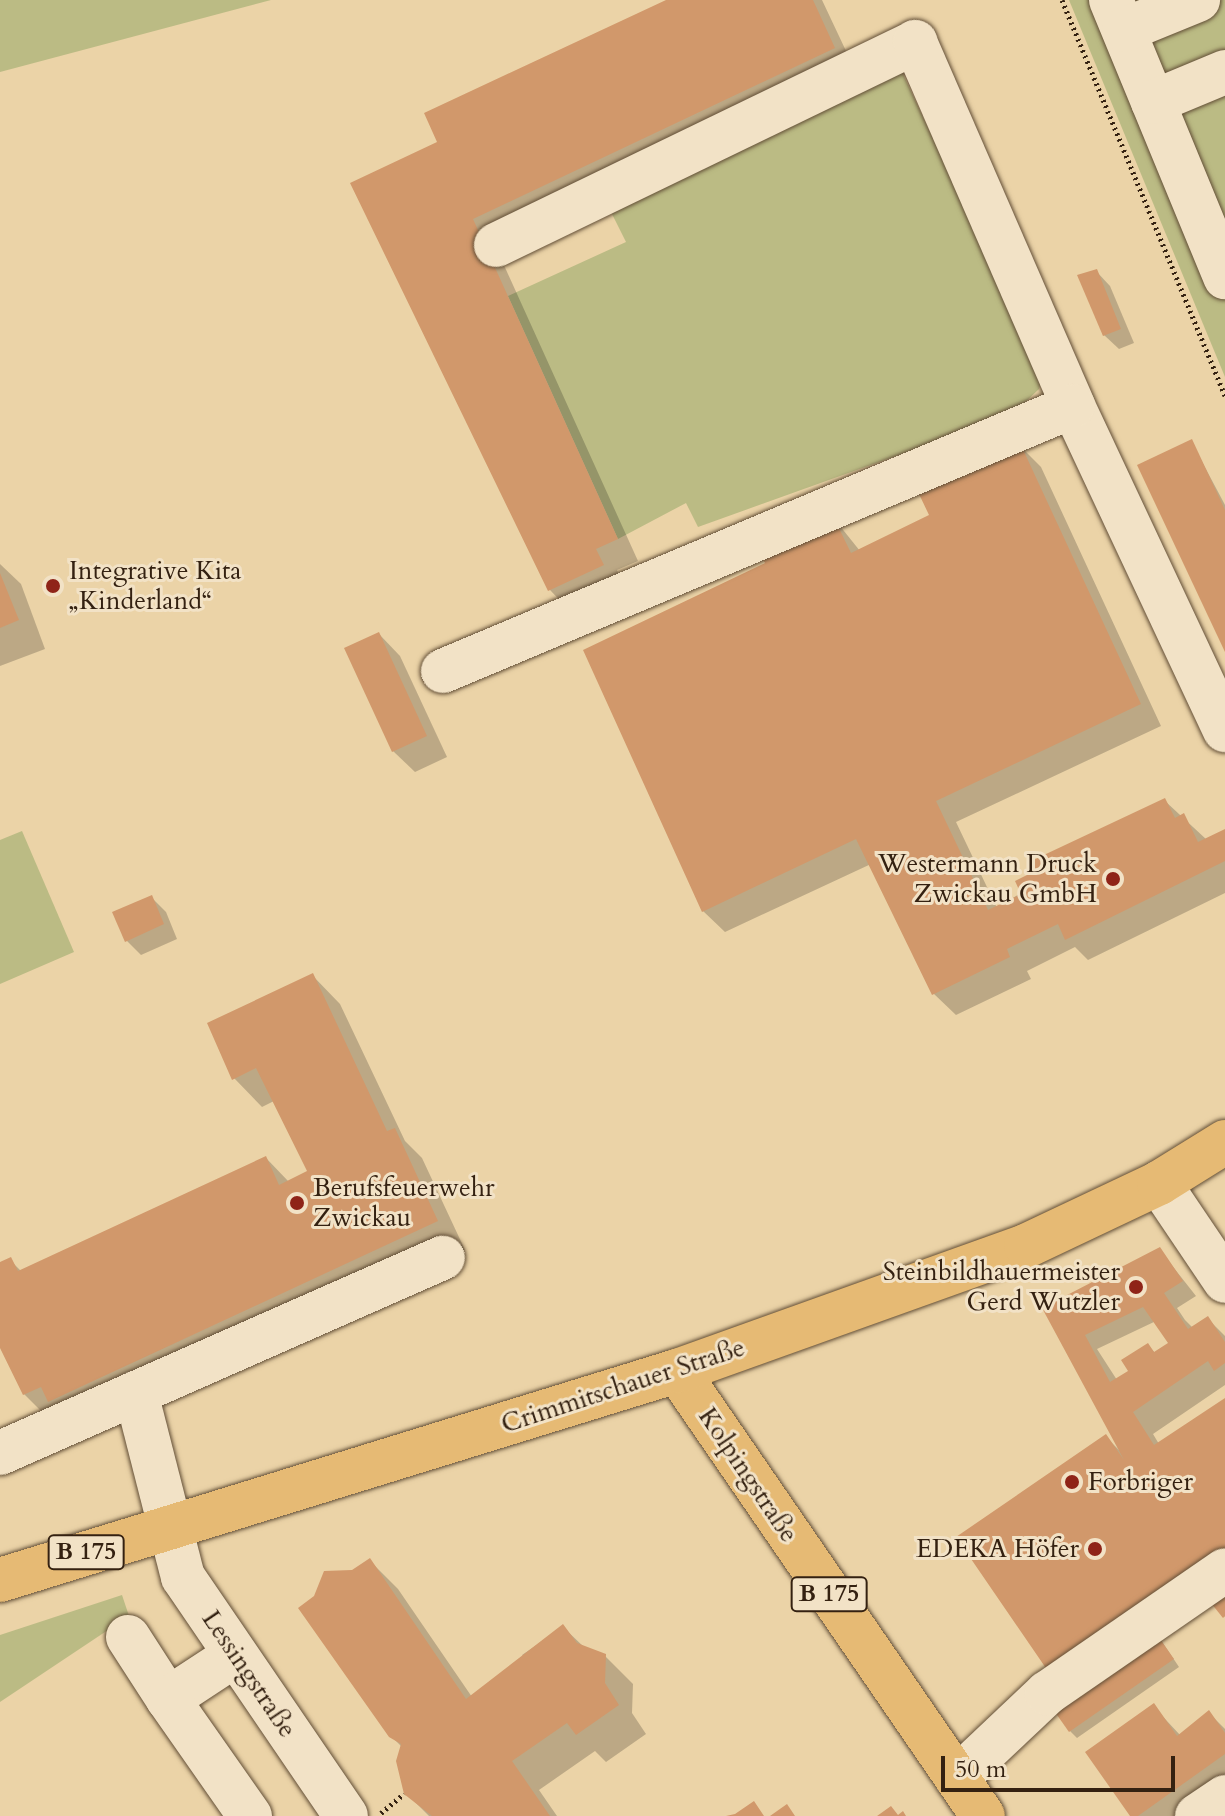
<!DOCTYPE html>
<html>
<head>
<meta charset="utf-8">
<style>
  body { margin:0 }
  #map { position:relative; width:1225px; height:1816px; overflow:hidden; background:#ebd3a7; font-family:Cardo,serif }
  div>[style] { position:absolute }
  .green>* { inset:0; background:#bbbb84 }
  .shadow>* { inset:0; background:#0003 }
  .building>* { inset:0; background:#d1986b }
  .path>* { height:5px; margin-top:-2.5px; transform-origin:0; background:repeating-linear-gradient(90deg,#342111 0 2px,transparent 0 6px) }
  .roads { filter:drop-shadow(0 0 2px #624e36) drop-shadow(0 0 2px #624e36) }
  .minor>* { height:44px; margin:-22px; padding:0 22px; transform-origin:22px; border-radius:22px; background:#f2e2c6 }
  .major>* { height:44px; margin:-22px; padding:0 22px; transform-origin:22px; border-radius:22px; background:#e6ba74 }
  .dots>* { width:22px; height:22px; translate:-50% -50%; box-sizing:border-box; border:4px solid #f2e2c6; border-radius:50% }
  span { translate:-50% -50%; white-space:nowrap; text-align:center; line-height:1.15; -webkit-text-stroke:6px #f2e2c6; paint-order:stroke }
  .shield-label span { padding:2px 6px; background:#f2e2c6; border:2px solid; border-radius:6px; -webkit-text-stroke-width:0 }
  .shield-label { font-size:24px; color:#342111; font-weight:700 }
  .poi-label { font-size:26px; color:#342111 }
  .left { translate:0 -50%; text-align:left }
  .right { translate:-100% -50%; text-align:right }
  .street-label { font-size:26px; color:#342111 }
  .scale { position:absolute; left:941px; top:1756px; width:234px; height:36px; box-sizing:border-box; border:4px solid #342111; border-top:0; padding-left:10px; font-size:24px; line-height:28px; white-space:nowrap; color:#342111; -webkit-text-stroke:6px #f2e2c6; paint-order:stroke }
</style>
</head>
<body>
<div id="map">
  <div class="green">
    <div style="clip-path:polygon(0 0,271px 0,0 72px)"></div>
    <div style="clip-path:polygon(1069px 0,1225px 0,1225px 377px)"></div>
    <div style="clip-path:polygon(902px 72px,1043px 375px,1039px 389px,1013px 414px,698px 527px,686px 503px,618px 539px,508px 296px,626px 242px,607px 204px)"></div>
    <div style="clip-path:polygon(22px 831px,74px 952px,0 984px,0 840px)"></div>
    <div style="clip-path:polygon(122px 1595px,129px 1616px,0 1702px,0 1635px)"></div>
  </div>
  <div class="shadow">
    <div style="clip-path:polygon(670px 0,822px 0,855px 70px,493px 241px,638px 561px,617px 570px,624px 587px,571px 612px,550px 590px,353px 183px,440px 143px)"></div>
    <div style="clip-path:polygon(1096px 271px,1110px 286px,1134px 343px,1119px 349px,1104px 335px)"></div>
    <div style="clip-path:polygon(1191px 441px,1225px 505px,1225px 648px)"></div>
    <div style="clip-path:polygon(1020px 446px,1041px 467px,1161px 726px,956px 822px,997px 908px,1165px 801px,1207px 840px,1225px 831px,1225px 893px,1088px 960px,1075px 947px,1027px 971px,1031px 979px,956px 1015px,934px 994px,871px 864px,725px 932px,703px 911px,767px 564px,832px 516px,860px 551px,932px 516px)"></div>
    <div style="clip-path:polygon(0 564px,21px 584px,45px 649px,0 666px)"></div>
    <div style="clip-path:polygon(379px 634px,400px 656px,447px 757px,415px 772px,393px 751px)"></div>
    <div style="clip-path:polygon(151px 897px,166px 912px,177px 939px,141px 955px,127px 941px)"></div>
    <div style="clip-path:polygon(312px 975px,340px 1004px,405px 1141px,422px 1158px,465px 1250px,78px 1429px,52px 1422px,24px 1394px,0 1344px,0 1264px,10px 1260px,22px 1272px,266px 1158px,289px 1182px,309px 1172px,274px 1101px,262px 1107px,234px 1078px)"></div>
    <div style="clip-path:polygon(evenodd,1159px 1249px,1196px 1296px,1177px 1308px,1185px 1320px,1193px 1328px,1208px 1319px,1225px 1336px,1225px 1385px,1153px 1434px,1159px 1444px,1225px 1400px,1225px 1617px,1214px 1604px,1161px 1640px,1179px 1667px,1077px 1738px,1070px 1731px,1106px 1437px,1121px 1452px,1064px 1343px,1159px 1249px,1156px 1321px,1171px 1344px,1156px 1354px,1148px 1345px,1130px 1372px,1117px 1380px,1097px 1349px,1156px 1321px)"></div>
    <div style="clip-path:polygon(370px 1561px,398px 1589px,472px 1697px,531px 1666px,522px 1655px,563px 1627px,585px 1648px,605px 1656px,633px 1684px,632px 1713px,646px 1734px,606px 1762px,595px 1751px,539px 1790px,557px 1816px,429px 1816px,406px 1793px,402px 1747px,391px 1736px,352px 1572px)"></div>
    <div style="clip-path:polygon(1153px 1706px,1180px 1735px,1209px 1713px,1225px 1729px,1225px 1778px,1189px 1816px,1133px 1816px)"></div>
  </div>
  <div class="building">
    <div style="clip-path:polygon(666px 0,813px 0,835px 48px,473px 219px,618px 539px,596px 549px,604px 565px,548px 591px,350px 183px,437px 142px,424px 113px)"></div>
    <div style="clip-path:polygon(1097px 269px,1121px 329px,1103px 336px,1077px 275px)"></div>
    <div style="clip-path:polygon(1192px 439px,1225px 510px,1225px 652px,1137px 465px)"></div>
    <div style="clip-path:polygon(1020px 443px,1141px 704px,936px 801px,988px 910px,1021px 894px,1015px 881px,1033px 872px,1029px 862px,1165px 798px,1175px 818px,1184px 813px,1198px 842px,1225px 829px,1225px 861px,1065px 940px,1058px 924px,1007px 949px,1010px 957px,932px 995px,856px 839px,702px 912px,583px 650px,765px 563px,756px 548px,832px 514px,851px 553px,929px 515px,919px 494px)"></div>
    <div style="clip-path:polygon(0 573px,19px 620px,0 628px)"></div>
    <div style="clip-path:polygon(379px 632px,427px 736px,392px 752px,344px 648px)"></div>
    <div style="clip-path:polygon(152px 895px,164px 924px,125px 942px,112px 912px)"></div>
    <div style="clip-path:polygon(313px 973px,387px 1131px,395px 1128px,438px 1221px,48px 1402px,41px 1387px,23px 1395px,0 1348px,0 1262px,11px 1257px,18px 1271px,266px 1156px,279px 1185px,307px 1171px,256px 1068px,232px 1080px,207px 1023px)"></div>
    <div style="clip-path:polygon(evenodd,1160px 1247px,1183px 1281px,1164px 1293px,1188px 1329px,1208px 1316px,1225px 1342px,1225px 1363px,1214px 1371px,1208px 1361px,1133px 1412px,1154px 1445px,1225px 1398px,1225px 1561px,1052px 1677px,956px 1537px,1106px 1434px,1124px 1460px,1042px 1308px,1160px 1247px,1143px 1307px,1168px 1343px,1154px 1352px,1148px 1343px,1121px 1360px,1128px 1371px,1110px 1382px,1085px 1335px,1143px 1307px)"></div>
    <div style="clip-path:polygon(370px 1558px,466px 1699px,563px 1624px,577px 1643px,606px 1654px,605px 1683px,619px 1705px,576px 1735px,567px 1723px,512px 1761px,550px 1816px,432px 1816px,404px 1794px,396px 1761px,401px 1744px,389px 1737px,298px 1608px,314px 1596px,324px 1571px,352px 1570px)"></div>
    <div style="clip-path:polygon(1225px 1586px,1225px 1616px,1223px 1618px,1207px 1598px)"></div>
    <div style="clip-path:polygon(1155px 1632px,1174px 1659px,1069px 1732px,1050px 1705px)"></div>
    <div style="clip-path:polygon(1154px 1703px,1177px 1736px,1209px 1710px,1225px 1733px,1225px 1754px,1138px 1816px,1130px 1816px,1085px 1752px)"></div>
    <div style="clip-path:polygon(754px 1801px,764px 1816px,726px 1816px,735px 1814px)"></div>
    <div style="clip-path:polygon(787px 1804px,795px 1816px,770px 1816px)"></div>
    <div style="clip-path:polygon(891px 1806px,898px 1815px,903px 1811px,906px 1816px,877px 1816px)"></div>
  </div>
  <div class="path">
    <div style="left:1062px;top:0;width:428px;rotate:67.6deg"></div>
    <div style="left:381px;top:1813px;width:30px;rotate:-40deg"></div>
  </div>
  <div class="roads">
    <div class="minor">
      <div style="left:1111px;top:0;width:300px;rotate:67.6deg"></div>
      <div style="left:1124px;top:30px;width:80px;rotate:-22.1deg"></div>
      <div style="left:1153px;top:102px;width:78px;rotate:-22.6deg"></div>
      <div style="left:496px;top:245px;width:466px;rotate:-25.8deg"></div>
      <div style="left:915px;top:42px;width:397px;rotate:66.5deg"></div>
      <div style="left:1073px;top:406px;width:358px;rotate:64.9deg"></div>
      <div style="left:443px;top:671px;width:683px;rotate:-22.81deg"></div>
      <div style="left:1159px;top:1183px;width:118px;rotate:56deg"></div>
      <div style="left:136px;top:1393px;width:190px;rotate:75.7deg"></div>
      <div style="left:183px;top:1577px;width:289px;rotate:55.7deg"></div>
      <div style="left:0;top:1453px;width:484px;rotate:-23.8deg"></div>
      <div style="left:128px;top:1637px;width:74px;rotate:57.2deg"></div>
      <div style="left:168px;top:1699px;width:80px;rotate:-33.3deg"></div>
      <div style="left:168px;top:1699px;width:143px;rotate:55deg"></div>
      <div style="left:957px;top:1778px;width:124px;rotate:-43.4deg"></div>
      <div style="left:1047px;top:1693px;width:216px;rotate:-34.6deg"></div>
      <div style="left:1197px;top:1816px;width:34px;rotate:-34deg"></div>
    </div>
    <div class="major">
      <div style="left:677px;top:1371px;width:540px;rotate:55.49deg"></div>
      <div style="left:0;top:1580px;width:709px;rotate:-17.16deg"></div>
      <div style="left:677px;top:1371px;width:371px;rotate:-19.7deg"></div>
      <div style="left:1026px;top:1246px;width:147px;rotate:-25.3deg"></div>
      <div style="left:1159px;top:1183px;width:78px;rotate:-31.8deg"></div>
    </div>
  </div>
  <div class="dots">
    <div style="left:53px;top:586px;background:#8f2418"></div>
    <div style="left:1113px;top:879px;background:#8f2418"></div>
    <div style="left:297px;top:1203px;background:#8f2418"></div>
    <div style="left:1136px;top:1287px;background:#8f2418"></div>
    <div style="left:1072px;top:1482px;background:#8f2418"></div>
    <div style="left:1095px;top:1549px;background:#8f2418"></div>
  </div>
  <div class="shield-label">
    <span style="left:86px;top:1552px">B 175</span>
    <span style="left:829px;top:1594px">B 175</span>
  </div>
  <div class="poi-label">
    <span class="left" style="left:69px;top:586px">Integrative Kita<br>„Kinderland“</span>
    <span class="right" style="left:1097px;top:879px">Westermann Druck<br>Zwickau GmbH</span>
    <span class="left" style="left:313px;top:1203px">Berufsfeuerwehr<br>Zwickau</span>
    <span class="right" style="left:1120px;top:1287px">Steinbildhauermeister<br>Gerd Wutzler</span>
    <span class="left" style="left:1088px;top:1482px">Forbriger</span>
    <span class="right" style="left:1079px;top:1549px">EDEKA Höfer</span>
  </div>
  <div class="street-label">
    <span style="left:623px;top:1386px;rotate:-18deg">Crimmitschauer Straße</span>
    <span style="left:748px;top:1475px;rotate:56deg">Kolpingstraße</span>
    <span style="left:249px;top:1674px;rotate:56deg">Lessingstraße</span>
  </div>
  <div class="scale">50 m</div>
</div>
</body>
</html>
